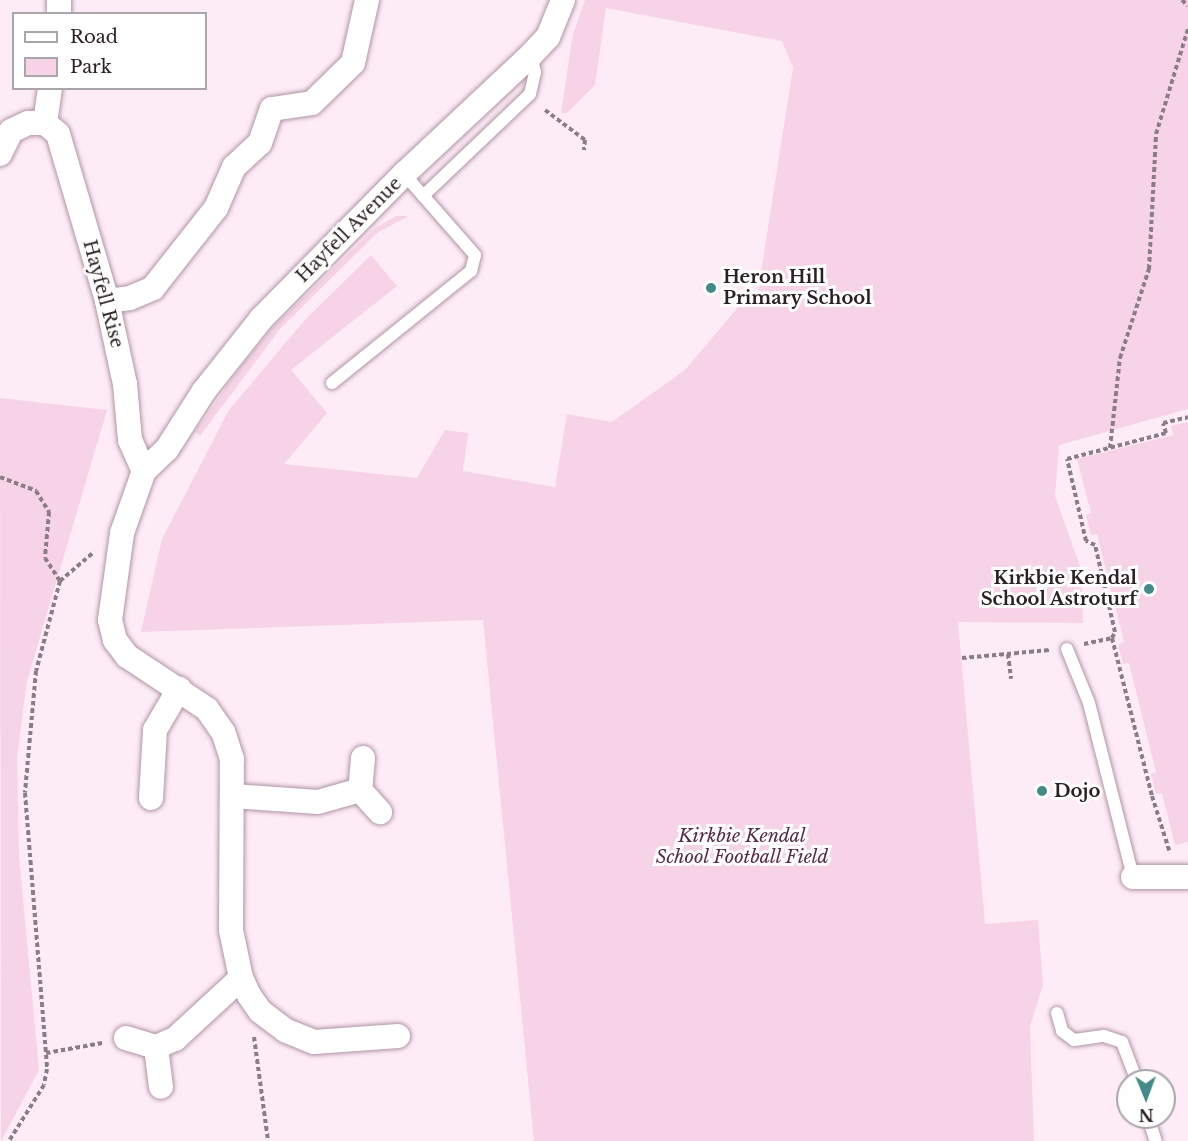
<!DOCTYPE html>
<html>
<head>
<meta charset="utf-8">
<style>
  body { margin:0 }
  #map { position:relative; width:1188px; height:1141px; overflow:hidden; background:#fdebf5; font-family:"Libre Baskerville",serif }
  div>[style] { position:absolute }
  .green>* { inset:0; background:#f6d3e6 }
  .path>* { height:4px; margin-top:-2px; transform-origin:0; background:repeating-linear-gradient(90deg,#8b7d85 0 4.5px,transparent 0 7.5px) }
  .roads { filter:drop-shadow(0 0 2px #b195a5) drop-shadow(0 0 2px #b195a5) }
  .lane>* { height:12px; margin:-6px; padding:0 6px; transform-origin:6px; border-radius:6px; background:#fff }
  .street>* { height:24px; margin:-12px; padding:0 12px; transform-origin:12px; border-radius:12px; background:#fff }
  .dots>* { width:16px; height:16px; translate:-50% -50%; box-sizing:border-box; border:3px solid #fefefe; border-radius:50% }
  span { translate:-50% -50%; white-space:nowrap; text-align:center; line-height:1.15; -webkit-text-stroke:6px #fefefe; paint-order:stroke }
  .street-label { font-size:18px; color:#2b2026 }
  .poi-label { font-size:18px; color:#2b2026; font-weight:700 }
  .left { translate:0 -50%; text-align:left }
  .right { translate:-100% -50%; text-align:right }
  .park-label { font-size:18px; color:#582b47; font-style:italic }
  .legend { position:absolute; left:12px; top:12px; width:195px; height:78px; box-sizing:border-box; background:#fefefe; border:2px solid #aaa5a8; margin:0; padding:8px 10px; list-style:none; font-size:18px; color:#2b2026 }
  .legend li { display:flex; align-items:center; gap:12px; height:30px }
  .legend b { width:30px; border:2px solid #aaa5a8 }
  .north { position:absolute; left:1116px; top:1069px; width:60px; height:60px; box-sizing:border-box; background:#fefefe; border:2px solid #aaa5a8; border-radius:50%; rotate:179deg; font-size:16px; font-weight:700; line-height:24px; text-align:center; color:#2b2026 }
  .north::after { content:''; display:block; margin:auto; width:21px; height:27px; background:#438b89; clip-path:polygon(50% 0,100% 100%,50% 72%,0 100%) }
</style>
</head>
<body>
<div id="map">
  <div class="green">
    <div style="clip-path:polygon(585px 0,1188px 0,1188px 409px,1059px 445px,1055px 496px,1081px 569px,1083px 623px,958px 622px,985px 924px,1038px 920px,1043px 985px,1030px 1026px,1034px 1141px,534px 1141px,483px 620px,141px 632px,162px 539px,229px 410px,304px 321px,371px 255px,397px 286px,291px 370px,327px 413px,284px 464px,417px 478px,445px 430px,468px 433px,463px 471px,555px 487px,567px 414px,612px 422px,685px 370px,739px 306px,757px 298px,793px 68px,782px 41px,606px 8px,595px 85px,567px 113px,561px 113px,573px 34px)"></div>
    <div style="clip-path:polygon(396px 216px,409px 216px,377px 233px,280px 329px,200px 436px,195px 432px,241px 366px,275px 325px,375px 228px)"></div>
    <div style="clip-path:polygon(0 398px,107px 410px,27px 681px,17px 757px,19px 856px,39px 1070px,1px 1141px)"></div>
    <div style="clip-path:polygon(1188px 422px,1188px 842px,1175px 845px,1162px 793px,1156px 794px,1151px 774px,1156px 772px,1129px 663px,1123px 664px,1118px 645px,1124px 642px,1097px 534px,1091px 535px,1086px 515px,1091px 513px,1077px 459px,1173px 435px,1171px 426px)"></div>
  </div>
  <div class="path">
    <div style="left:1182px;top:0;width:8px;rotate:45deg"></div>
    <div style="left:545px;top:110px;width:50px;rotate:36.9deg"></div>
    <div style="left:585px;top:140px;width:10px;rotate:96deg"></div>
    <div style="left:1110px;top:448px;width:91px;rotate:-83.7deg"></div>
    <div style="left:1120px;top:358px;width:94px;rotate:-72deg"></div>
    <div style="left:1149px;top:269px;width:135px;rotate:-87deg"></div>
    <div style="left:1156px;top:134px;width:110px;rotate:-73.1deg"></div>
    <div style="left:0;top:477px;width:39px;rotate:21deg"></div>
    <div style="left:36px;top:491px;width:25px;rotate:58deg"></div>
    <div style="left:49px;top:512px;width:46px;rotate:95deg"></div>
    <div style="left:45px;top:558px;width:27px;rotate:57deg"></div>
    <div style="left:60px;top:581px;width:93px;rotate:104.9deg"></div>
    <div style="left:36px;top:671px;width:122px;rotate:95.2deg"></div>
    <div style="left:25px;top:793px;width:277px;rotate:85.4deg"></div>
    <div style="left:47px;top:1069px;width:16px;rotate:101deg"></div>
    <div style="left:44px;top:1085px;width:66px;rotate:122deg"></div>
    <div style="left:60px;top:581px;width:45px;rotate:-40.5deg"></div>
    <div style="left:1112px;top:638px;width:7px;rotate:-63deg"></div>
    <div style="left:1115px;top:632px;width:89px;rotate:-102.9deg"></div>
    <div style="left:1095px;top:545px;width:10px;rotate:-156deg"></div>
    <div style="left:1086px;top:541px;width:84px;rotate:-103deg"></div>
    <div style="left:1067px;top:459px;width:102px;rotate:-14.7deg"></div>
    <div style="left:1166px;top:433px;width:10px;rotate:-107deg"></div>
    <div style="left:1163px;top:423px;width:26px;rotate:-13deg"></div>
    <div style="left:1084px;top:644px;width:29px;rotate:-12deg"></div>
    <div style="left:1112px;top:638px;width:163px;rotate:75.8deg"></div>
    <div style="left:1152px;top:796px;width:60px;rotate:72.5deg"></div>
    <div style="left:1008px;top:654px;width:25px;rotate:83deg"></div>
    <div style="left:962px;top:658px;width:88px;rotate:-5.2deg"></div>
    <div style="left:254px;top:1037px;width:105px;rotate:82.3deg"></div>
    <div style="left:46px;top:1053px;width:57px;rotate:-10.1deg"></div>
  </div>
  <div class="roads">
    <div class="lane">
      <div style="left:423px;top:196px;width:148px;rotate:-43.6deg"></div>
      <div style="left:530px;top:94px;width:23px;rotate:-77deg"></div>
      <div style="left:535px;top:72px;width:17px;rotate:-103deg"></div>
      <div style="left:332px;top:383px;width:179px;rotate:-38.9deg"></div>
      <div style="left:471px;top:271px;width:16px;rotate:-76deg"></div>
      <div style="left:475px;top:255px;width:108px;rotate:-131.2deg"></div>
      <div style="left:1067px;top:649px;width:58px;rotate:67.8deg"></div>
      <div style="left:1089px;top:703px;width:179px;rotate:75.8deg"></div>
      <div style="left:1057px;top:1013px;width:19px;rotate:74deg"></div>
      <div style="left:1062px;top:1031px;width:15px;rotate:37deg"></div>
      <div style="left:1074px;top:1040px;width:30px;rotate:-8deg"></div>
      <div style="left:1104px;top:1036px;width:19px;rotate:18deg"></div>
      <div style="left:1122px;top:1042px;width:42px;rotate:69deg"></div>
      <div style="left:1148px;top:1117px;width:25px;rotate:72deg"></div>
    </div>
    <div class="street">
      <div style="left:59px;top:14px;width:14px;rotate:-90deg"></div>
      <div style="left:50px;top:88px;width:35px;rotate:98deg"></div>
      <div style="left:45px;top:123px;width:17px;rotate:40deg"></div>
      <div style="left:58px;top:134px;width:174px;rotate:73.6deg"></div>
      <div style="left:107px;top:301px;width:85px;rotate:77.8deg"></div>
      <div style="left:125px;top:384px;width:56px;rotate:84.9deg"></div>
      <div style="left:130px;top:440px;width:34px;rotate:66deg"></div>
      <div style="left:0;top:154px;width:25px;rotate:-64deg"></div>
      <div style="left:11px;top:131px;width:19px;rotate:-25deg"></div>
      <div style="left:28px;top:123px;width:17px"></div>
      <div style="left:107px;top:301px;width:23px;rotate:-7deg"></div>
      <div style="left:130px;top:298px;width:25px;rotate:-23deg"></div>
      <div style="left:153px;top:288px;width:102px;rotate:-51.8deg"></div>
      <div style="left:216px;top:208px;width:45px;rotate:-66.3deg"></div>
      <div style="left:234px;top:167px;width:35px;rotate:-43deg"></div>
      <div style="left:260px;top:143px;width:36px;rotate:-71deg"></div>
      <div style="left:272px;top:109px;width:40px;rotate:-8.5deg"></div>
      <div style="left:312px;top:103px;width:57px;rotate:-44.3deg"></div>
      <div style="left:353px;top:63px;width:65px;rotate:-77.5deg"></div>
      <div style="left:363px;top:758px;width:32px;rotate:95deg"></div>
      <div style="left:360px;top:790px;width:30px;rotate:48deg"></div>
      <div style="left:233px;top:796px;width:85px;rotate:4deg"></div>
      <div style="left:318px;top:802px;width:44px;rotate:-15.9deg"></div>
      <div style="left:151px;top:798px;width:68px;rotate:-86.6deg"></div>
      <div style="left:155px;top:730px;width:48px;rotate:-59.7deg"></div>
      <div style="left:1133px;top:877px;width:55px"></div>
      <div style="left:398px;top:1036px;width:84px;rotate:175.9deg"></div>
      <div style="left:314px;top:1042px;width:31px;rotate:-158deg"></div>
      <div style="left:285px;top:1030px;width:31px;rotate:-143deg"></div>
      <div style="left:260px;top:1011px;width:19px;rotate:-125deg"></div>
      <div style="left:249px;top:995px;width:19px;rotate:-115deg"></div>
      <div style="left:241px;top:978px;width:49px;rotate:-101.8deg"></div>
      <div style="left:231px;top:930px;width:171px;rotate:-89.7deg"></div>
      <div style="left:232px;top:759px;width:28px;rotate:-108deg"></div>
      <div style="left:223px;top:732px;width:28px;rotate:-125deg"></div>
      <div style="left:207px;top:709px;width:96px;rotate:-146.5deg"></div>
      <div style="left:127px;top:656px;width:20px;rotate:-127deg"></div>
      <div style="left:115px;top:640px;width:21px;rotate:-104deg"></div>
      <div style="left:110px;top:620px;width:88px;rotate:-82.1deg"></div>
      <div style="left:122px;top:533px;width:66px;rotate:-70.5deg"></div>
      <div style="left:144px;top:471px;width:32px;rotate:-44deg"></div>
      <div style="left:167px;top:449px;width:69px;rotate:-57.5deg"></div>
      <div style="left:204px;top:391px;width:92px;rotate:-51.6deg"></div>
      <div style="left:261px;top:319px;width:204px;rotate:-45.4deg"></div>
      <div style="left:404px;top:174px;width:174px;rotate:-43.1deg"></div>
      <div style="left:531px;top:55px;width:25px;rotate:-47deg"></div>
      <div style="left:548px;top:37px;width:40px;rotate:-68deg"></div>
      <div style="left:126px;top:1038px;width:31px;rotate:17deg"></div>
      <div style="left:156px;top:1047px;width:21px;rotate:-23deg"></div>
      <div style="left:175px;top:1039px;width:90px;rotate:-42.7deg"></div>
      <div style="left:156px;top:1047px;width:40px;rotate:82.9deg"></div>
    </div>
  </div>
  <div class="dots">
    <div style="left:711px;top:288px;background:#438b89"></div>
    <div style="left:1149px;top:589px;background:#438b89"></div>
    <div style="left:1042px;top:791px;background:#438b89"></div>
  </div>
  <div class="street-label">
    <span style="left:349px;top:230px;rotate:-45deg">Hayfell Avenue</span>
    <span style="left:103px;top:294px;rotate:75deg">Hayfell Rise</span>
  </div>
  <div class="poi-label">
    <span class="left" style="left:723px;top:288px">Heron Hill<br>Primary School</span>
    <span class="right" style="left:1137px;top:589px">Kirkbie Kendal<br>School Astroturf</span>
    <span class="left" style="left:1054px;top:791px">Dojo</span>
  </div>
  <div class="park-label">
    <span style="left:742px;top:847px">Kirkbie Kendal<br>School Football Field</span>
  </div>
  <ul class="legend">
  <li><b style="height:8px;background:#fff"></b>Road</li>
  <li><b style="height:16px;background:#f6d3e6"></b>Park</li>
  </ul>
  <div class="north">N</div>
</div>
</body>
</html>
